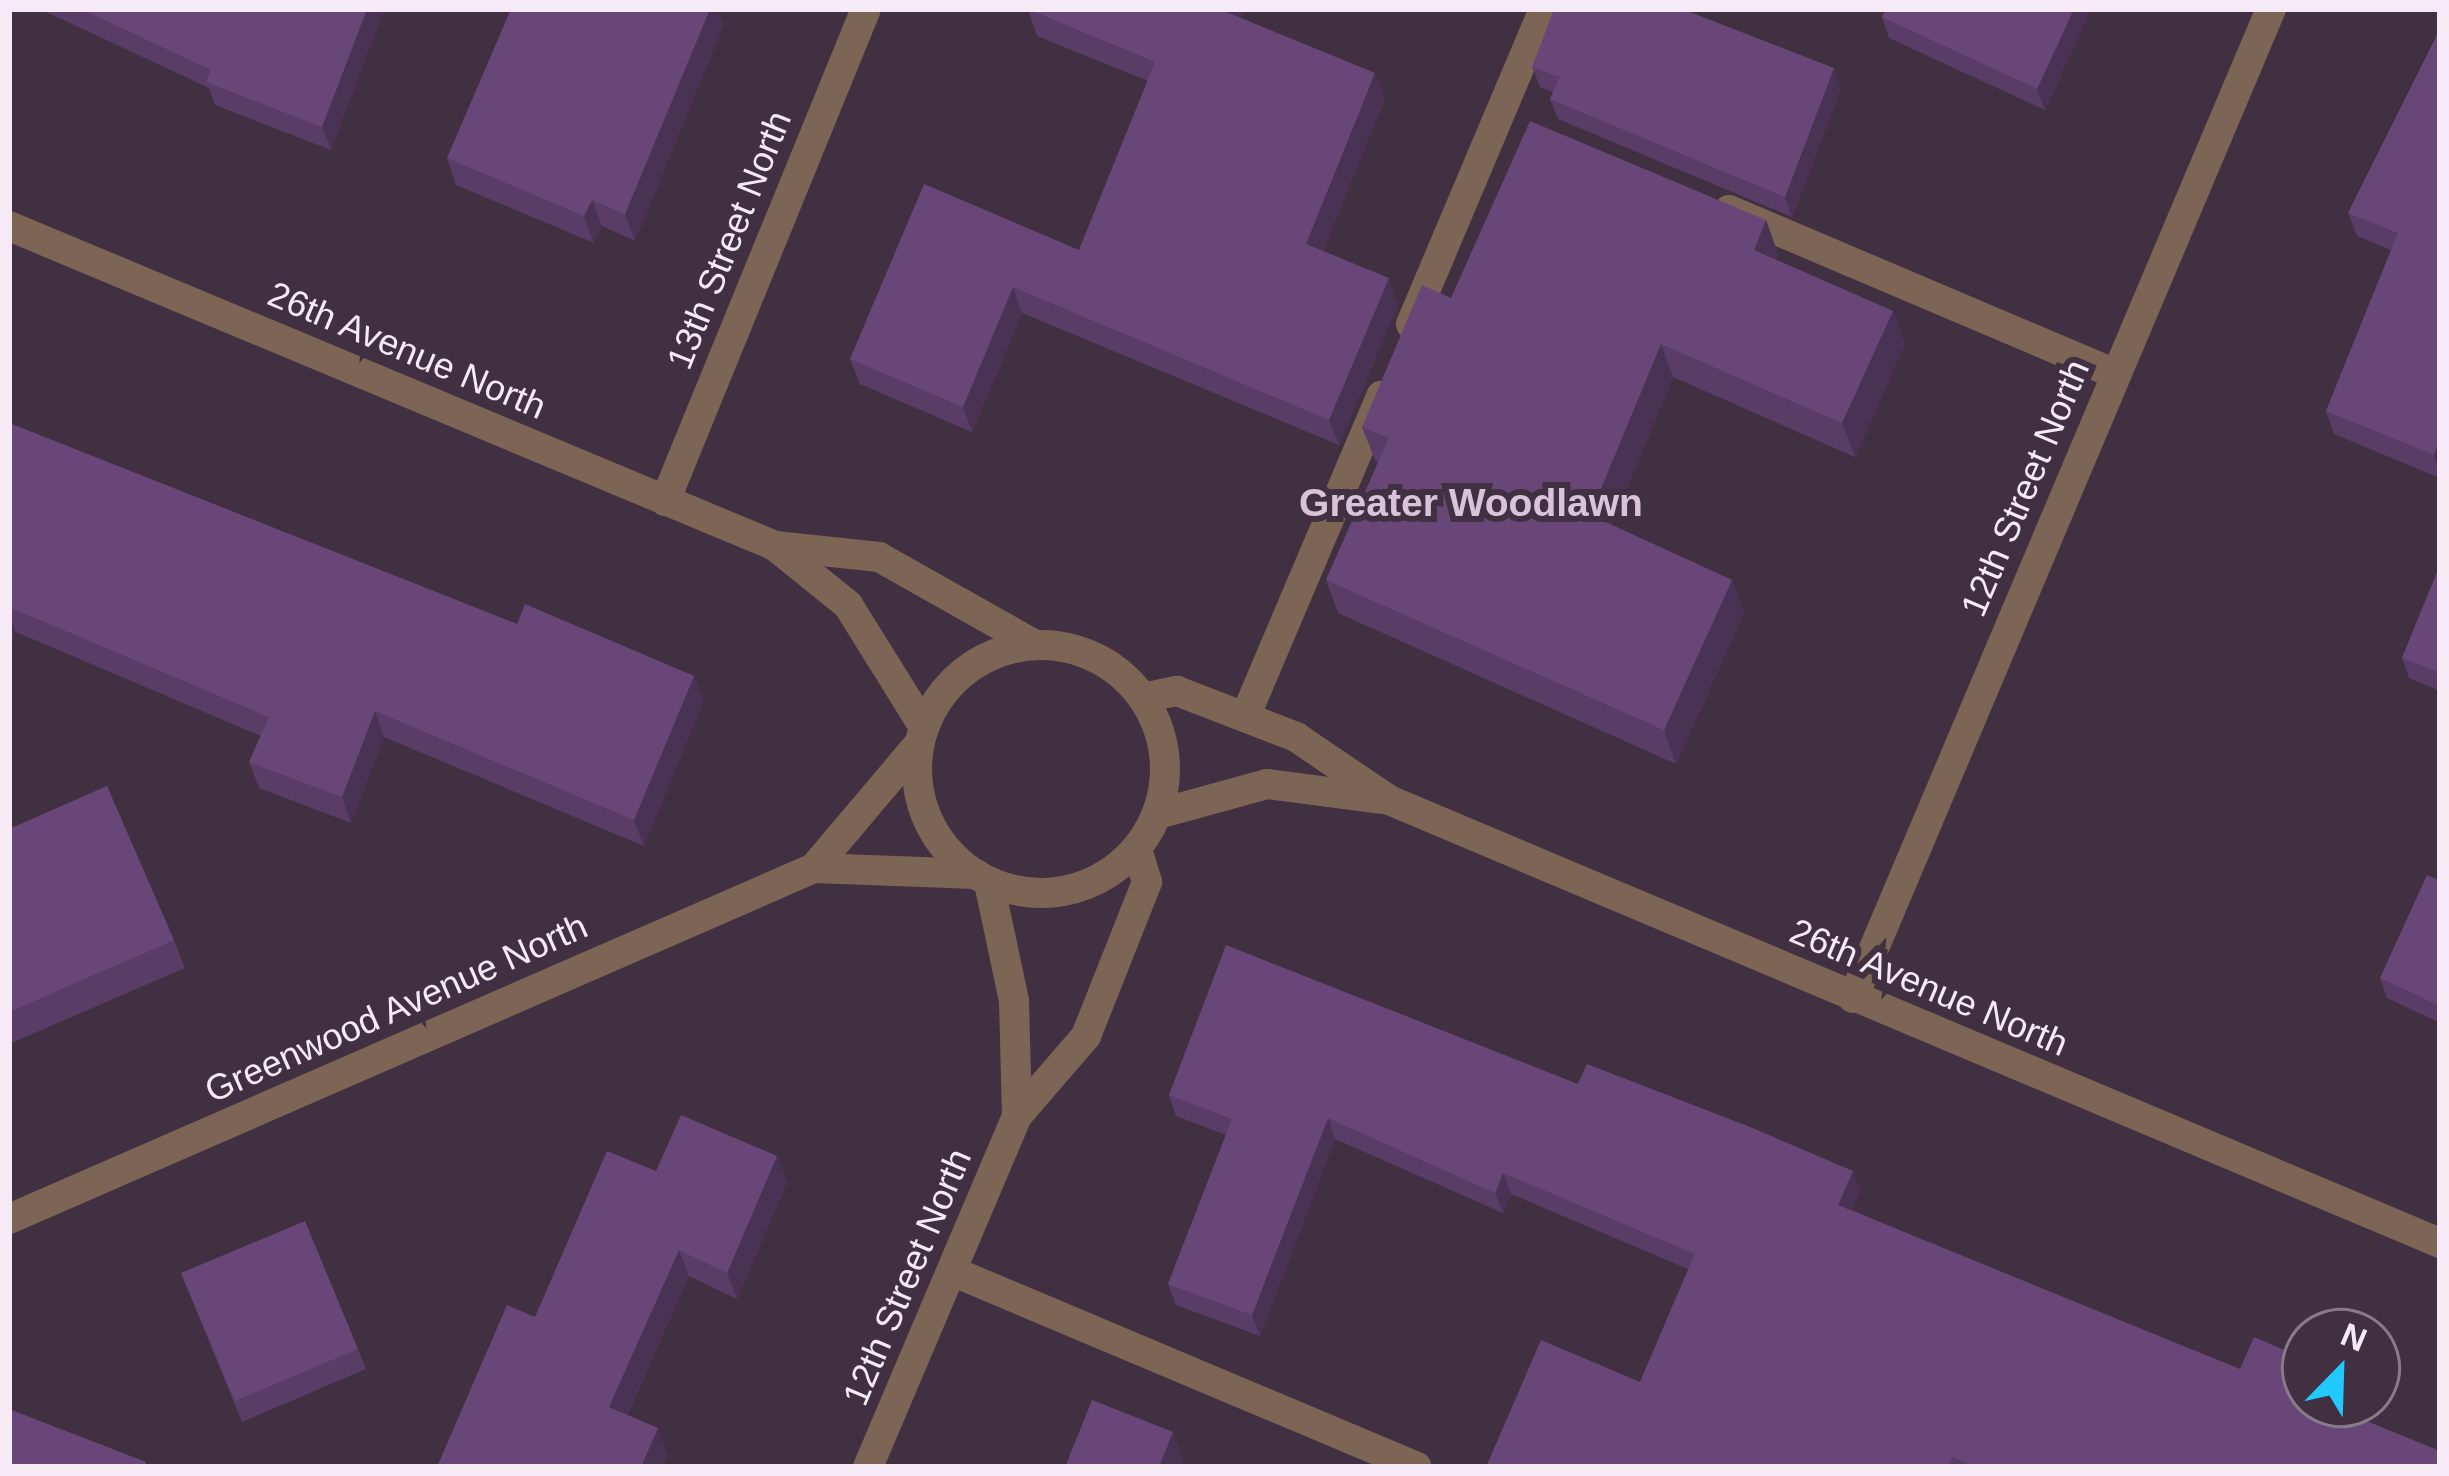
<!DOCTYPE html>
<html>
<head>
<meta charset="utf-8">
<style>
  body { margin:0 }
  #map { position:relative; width:2449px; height:1476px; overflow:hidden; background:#413041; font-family:Arial,sans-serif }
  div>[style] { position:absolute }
  .minor>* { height:30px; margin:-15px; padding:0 15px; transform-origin:15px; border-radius:15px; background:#7d6555 }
  .minor>.ring { margin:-15px; padding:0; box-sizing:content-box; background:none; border:30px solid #7d6555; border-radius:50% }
  .wall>* { inset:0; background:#593d67 }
  .shaded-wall>* { inset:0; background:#493254 }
  .building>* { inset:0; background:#684778 }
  span { translate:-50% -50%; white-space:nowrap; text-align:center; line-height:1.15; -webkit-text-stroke:12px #413041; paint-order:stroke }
  .street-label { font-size:36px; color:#f5eaf5 }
  .neighbourhood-label { font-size:39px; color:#d9c3d8; font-weight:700 }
  .frame { position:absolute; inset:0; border:12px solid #f5eaf5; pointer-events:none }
  .north { position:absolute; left:2281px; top:1308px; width:120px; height:120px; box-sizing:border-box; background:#413041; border:3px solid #897a89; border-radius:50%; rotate:23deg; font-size:33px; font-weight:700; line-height:48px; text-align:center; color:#f5eaf5 }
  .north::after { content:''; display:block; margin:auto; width:42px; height:54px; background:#21c9fd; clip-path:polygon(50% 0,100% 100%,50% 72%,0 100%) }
</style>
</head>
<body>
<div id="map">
  <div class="minor">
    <div style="left:1729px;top:210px;width:420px;rotate:23deg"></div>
    <div style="left:9px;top:226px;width:830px;rotate:22.67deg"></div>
    <div style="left:775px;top:546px;width:94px;rotate:38.9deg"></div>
    <div style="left:848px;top:605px;width:144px;rotate:58.1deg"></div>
    <div style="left:1411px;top:324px;width:342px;rotate:-67.1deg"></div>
    <div style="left:665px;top:501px;width:531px;rotate:-67.78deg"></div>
    <div style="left:775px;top:546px;width:105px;rotate:6deg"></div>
    <div style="left:879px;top:557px;width:179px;rotate:29.4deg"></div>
    <div class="ring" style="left:917px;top:645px;width:218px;height:218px"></div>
    <div style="left:1143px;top:698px;width:35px;rotate:-12deg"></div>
    <div style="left:1177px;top:691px;width:128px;rotate:21.1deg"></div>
    <div style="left:1296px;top:737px;width:112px;rotate:34.1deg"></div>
    <div style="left:1389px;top:800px;width:1141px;rotate:22.86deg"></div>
    <div style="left:1245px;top:717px;width:349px;rotate:-67deg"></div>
    <div style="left:1158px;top:814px;width:113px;rotate:-15.4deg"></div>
    <div style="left:1267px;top:784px;width:117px;rotate:7.4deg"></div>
    <div style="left:814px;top:868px;width:162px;rotate:2.1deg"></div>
    <div style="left:989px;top:883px;width:121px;rotate:78deg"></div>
    <div style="left:1014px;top:1001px;width:115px;rotate:88.5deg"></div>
    <div style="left:1853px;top:998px;width:1074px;rotate:-67.09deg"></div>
    <div style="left:9px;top:1219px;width:878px;rotate:-23.56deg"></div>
    <div style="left:814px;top:868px;width:160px;rotate:-49.8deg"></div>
    <div style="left:954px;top:1272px;width:502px;rotate:22.84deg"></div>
    <div style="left:868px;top:1467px;width:381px;rotate:-67deg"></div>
    <div style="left:1017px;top:1116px;width:106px;rotate:-49.2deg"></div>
    <div style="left:1086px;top:1036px;width:166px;rotate:-68.4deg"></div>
    <div style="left:1147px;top:882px;width:34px;rotate:-107deg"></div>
  </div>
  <div class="wall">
    <div style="clip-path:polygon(40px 9px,384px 9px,331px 150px,215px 105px,209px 88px)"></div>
    <div style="clip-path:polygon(710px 9px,717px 9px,723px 26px,635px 241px,602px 226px,594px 243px,456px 185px,447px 158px)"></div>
    <div style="clip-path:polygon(1886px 9px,2091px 9px,2045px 110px,1889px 38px,1882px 17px)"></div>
    <div style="clip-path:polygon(1028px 10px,1241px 18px,1385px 98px,1323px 251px,1398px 304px,1339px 445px,1022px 313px,972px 432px,860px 384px,850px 359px,1079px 250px,1148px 81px,1037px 36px)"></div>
    <div style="clip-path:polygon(1695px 15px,1841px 89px,1792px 217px,1558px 119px,1550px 99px,1553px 92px,1540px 87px,1532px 67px)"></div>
    <div style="clip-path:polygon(2440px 29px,2440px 478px,2334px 434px,2326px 411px,2391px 250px,2357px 236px,2348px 213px)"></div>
    <div style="clip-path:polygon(1766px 220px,1778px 254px,1776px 260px,1893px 311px,1905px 344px,1855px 457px,1673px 377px,1612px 525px,1732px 580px,1744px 613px,1676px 764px,1338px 613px,1326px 580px,1378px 462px,1375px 460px,1362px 427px)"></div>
    <div style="clip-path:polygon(9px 423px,517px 624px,694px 676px,703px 702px,644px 846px,384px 737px,351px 823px,259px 788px,249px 762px,261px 736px,16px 632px,9px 650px)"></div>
    <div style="clip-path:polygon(2440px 565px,2440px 691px,2409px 678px,2402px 658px)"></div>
    <div style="clip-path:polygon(9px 829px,174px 940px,185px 968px,9px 1044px)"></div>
    <div style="clip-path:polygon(2440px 881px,2440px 1023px,2387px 998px,2380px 978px)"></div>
    <div style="clip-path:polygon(1578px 1084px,1853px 1171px,1860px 1191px,1852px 1210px,2305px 1404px,2368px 1404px,2362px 1419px,2440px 1467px,1486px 1467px,1640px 1382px,1688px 1269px,1511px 1194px,1503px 1213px,1335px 1139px,1260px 1336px,1176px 1305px,1168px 1284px,1226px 1135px,1176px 1116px,1169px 1095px)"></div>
    <div style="clip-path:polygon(777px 1156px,787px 1182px,737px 1299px,689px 1276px,627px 1415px,667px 1454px,662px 1467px,535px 1317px,656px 1171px)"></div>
    <div style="clip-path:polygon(181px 1273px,358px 1349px,366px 1369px,242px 1422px)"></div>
  </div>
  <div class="shaded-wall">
    <div style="clip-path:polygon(367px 9px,384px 9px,331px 150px,322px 127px)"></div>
    <div style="clip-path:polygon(710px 9px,717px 9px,723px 26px,635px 241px,625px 214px)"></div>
    <div style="clip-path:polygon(1225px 9px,1245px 9px,1234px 37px,1224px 11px)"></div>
    <div style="clip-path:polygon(2074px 9px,2091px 9px,2045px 110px,2037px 89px)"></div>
    <div style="clip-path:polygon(1834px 68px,1841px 89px,1792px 217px,1785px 197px)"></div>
    <div style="clip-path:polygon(1375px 73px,1385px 98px,1315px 270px,1306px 244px)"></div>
    <div style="clip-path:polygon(592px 200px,602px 226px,594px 243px,584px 216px)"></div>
    <div style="clip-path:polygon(1766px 220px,1778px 254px,1766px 284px,1754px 250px)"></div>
    <div style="clip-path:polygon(1389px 278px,1398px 304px,1339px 445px,1329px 420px)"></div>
    <div style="clip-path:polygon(1013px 287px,1022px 313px,972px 432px,963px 407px)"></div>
    <div style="clip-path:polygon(1893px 311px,1905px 344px,1855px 457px,1842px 423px)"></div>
    <div style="clip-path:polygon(1661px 344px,1673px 377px,1602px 549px,1590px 515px)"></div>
    <div style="clip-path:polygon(2440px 439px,2440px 473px,2434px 455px)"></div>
    <div style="clip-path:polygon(1732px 580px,1744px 613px,1676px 764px,1664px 730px)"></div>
    <div style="clip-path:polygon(9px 613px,16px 632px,9px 650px)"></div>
    <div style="clip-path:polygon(694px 676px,703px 702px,644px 846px,634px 820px)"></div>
    <div style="clip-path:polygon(375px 711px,384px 737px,351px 823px,342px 797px)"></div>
    <div style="clip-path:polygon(1328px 1118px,1335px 1139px,1260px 1336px,1252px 1315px)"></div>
    <div style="clip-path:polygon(777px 1156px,787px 1182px,737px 1299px,727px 1273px)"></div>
    <div style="clip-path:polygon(1853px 1171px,1860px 1191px,1846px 1226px,1838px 1205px)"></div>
    <div style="clip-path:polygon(1503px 1173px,1511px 1194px,1503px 1213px,1495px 1193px)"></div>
    <div style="clip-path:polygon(679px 1250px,689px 1276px,618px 1433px,609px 1407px)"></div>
    <div style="clip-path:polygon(2351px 1404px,2368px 1404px,2355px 1434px,2347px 1413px)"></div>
    <div style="clip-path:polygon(658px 1428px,667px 1454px,662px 1467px,641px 1467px)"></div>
    <div style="clip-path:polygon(1173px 1432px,1183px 1460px,1181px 1467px,1159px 1467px)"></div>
  </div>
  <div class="building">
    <div style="clip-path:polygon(81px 9px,367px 9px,322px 127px,206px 82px,211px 70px)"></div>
    <div style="clip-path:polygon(511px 9px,710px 9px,625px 214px,592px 200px,584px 216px,447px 158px)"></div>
    <div style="clip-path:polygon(1028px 9px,1225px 9px,1224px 11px,1375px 73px,1306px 244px,1389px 278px,1329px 420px,1013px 287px,963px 407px,850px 359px,924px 184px,1079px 250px,1155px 62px)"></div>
    <div style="clip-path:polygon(1554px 9px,1682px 9px,1834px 68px,1785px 197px,1550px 99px,1560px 77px,1532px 67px)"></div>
    <div style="clip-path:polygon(1886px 9px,2074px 9px,2037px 89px,1882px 17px)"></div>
    <div style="clip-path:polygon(2440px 29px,2440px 439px,2434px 455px,2326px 411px,2398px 233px,2348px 213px)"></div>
    <div style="clip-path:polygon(1530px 121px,1766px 220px,1754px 250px,1893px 311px,1842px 423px,1661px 344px,1590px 515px,1732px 580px,1664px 730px,1326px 580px,1389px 438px,1362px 427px,1422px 285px,1451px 298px)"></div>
    <div style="clip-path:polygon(9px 423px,517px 624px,525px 604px,694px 676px,634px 820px,375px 711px,342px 797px,249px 762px,269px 717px,9px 607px)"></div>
    <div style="clip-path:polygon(2440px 565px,2440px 673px,2402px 658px)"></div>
    <div style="clip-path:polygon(107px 786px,174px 940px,9px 1012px,9px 829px)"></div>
    <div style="clip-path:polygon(2427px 875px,2440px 881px,2440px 1006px,2380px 978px)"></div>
    <div style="clip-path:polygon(1226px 945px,1578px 1084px,1587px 1064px,1750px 1127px,1853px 1171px,1838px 1205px,2240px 1369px,2254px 1337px,2305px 1359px,2305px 1404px,2351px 1404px,2347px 1413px,2440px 1451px,2440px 1467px,1975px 1467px,1952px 1457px,1947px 1467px,1486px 1467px,1541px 1340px,1640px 1382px,1695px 1254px,1503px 1173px,1495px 1193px,1328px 1118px,1252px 1315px,1168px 1284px,1232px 1119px,1169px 1095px)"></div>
    <div style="clip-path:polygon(681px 1115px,777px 1156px,727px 1273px,679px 1250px,609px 1407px,658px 1428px,641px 1467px,437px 1467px,507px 1305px,535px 1317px,607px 1151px,656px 1171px)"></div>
    <div style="clip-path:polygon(305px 1221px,358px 1349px,235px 1401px,181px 1273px)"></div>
    <div style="clip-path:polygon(1092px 1400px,1173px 1432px,1159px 1467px,1065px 1467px)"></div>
    <div style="clip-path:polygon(9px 1409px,146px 1462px,144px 1467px,9px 1467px)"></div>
  </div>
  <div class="street-label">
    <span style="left:729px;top:240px;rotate:-68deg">13th Street North</span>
    <span style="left:407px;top:350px;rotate:23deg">26th Avenue North</span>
    <span style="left:2025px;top:488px;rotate:-67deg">12th Street North</span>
    <span style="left:1929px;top:987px;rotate:23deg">26th Avenue North</span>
    <span style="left:396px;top:1008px;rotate:-24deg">Greenwood Avenue North</span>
    <span style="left:907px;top:1277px;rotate:-67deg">12th Street North</span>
  </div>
  <div class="neighbourhood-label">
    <span style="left:1471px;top:503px">Greater Woodlawn</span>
  </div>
  <div class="frame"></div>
  <div class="north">N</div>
</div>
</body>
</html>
